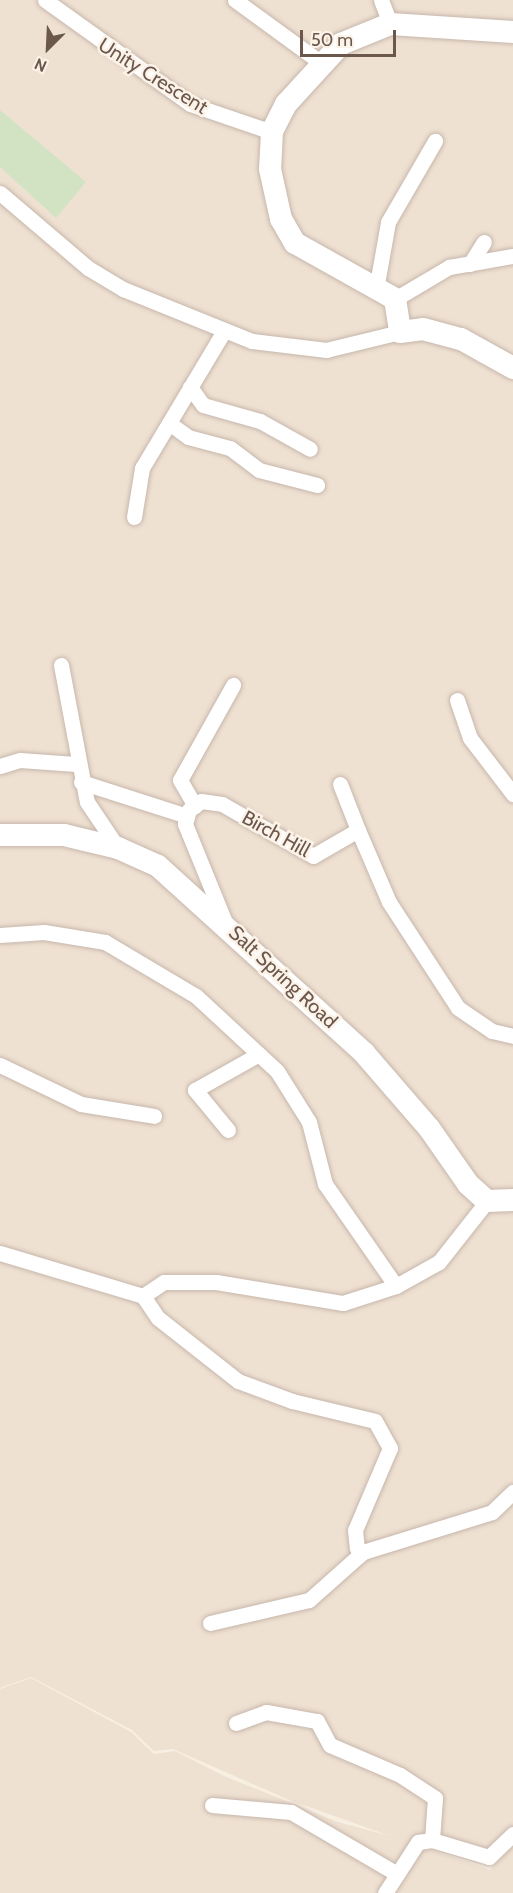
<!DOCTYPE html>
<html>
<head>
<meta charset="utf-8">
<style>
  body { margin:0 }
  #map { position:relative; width:513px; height:1893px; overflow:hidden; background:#f8efe3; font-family:Cabin,sans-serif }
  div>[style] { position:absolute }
  .residential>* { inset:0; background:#efe1d2 }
  .green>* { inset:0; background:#d2e3c4 }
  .roads { filter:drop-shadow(0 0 2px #c7b7ac) drop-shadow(0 0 2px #c7b7ac) }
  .street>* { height:15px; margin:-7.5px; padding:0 7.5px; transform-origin:7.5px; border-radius:7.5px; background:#fff }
  .secondary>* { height:22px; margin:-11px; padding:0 11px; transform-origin:11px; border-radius:11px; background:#fff }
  span { translate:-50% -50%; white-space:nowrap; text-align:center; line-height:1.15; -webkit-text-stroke:5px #fcf3e8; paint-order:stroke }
  .street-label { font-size:20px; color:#6c574d }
  .north { position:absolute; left:18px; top:18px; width:60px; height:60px; -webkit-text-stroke:4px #fcf3e8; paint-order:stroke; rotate:204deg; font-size:16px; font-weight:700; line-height:24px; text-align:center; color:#6c574d }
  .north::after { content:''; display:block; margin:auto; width:21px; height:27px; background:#6c574d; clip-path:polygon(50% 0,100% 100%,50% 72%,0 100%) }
  .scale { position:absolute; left:300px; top:30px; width:96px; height:27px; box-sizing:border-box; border:3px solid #6c574d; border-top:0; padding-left:8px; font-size:18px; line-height:21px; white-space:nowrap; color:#6c574d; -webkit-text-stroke:4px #fcf3e8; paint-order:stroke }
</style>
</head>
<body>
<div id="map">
  <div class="residential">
    <div style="clip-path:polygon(evenodd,0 0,513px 0,513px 1893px,0 1893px,0 1689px,31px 1678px,131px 1732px,154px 1754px,175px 1751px,224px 1776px,338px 1822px,390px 1836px,287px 1799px,173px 1749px,154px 1751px,132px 1730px,31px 1677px,0 1688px,0 0,420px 1846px,478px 1863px,507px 1848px,490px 1870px,420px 1846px)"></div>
  </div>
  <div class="green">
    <div style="clip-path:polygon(0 110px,86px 182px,56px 218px,0 167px)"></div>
  </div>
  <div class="roads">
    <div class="street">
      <div style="left:45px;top:0;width:178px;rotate:35.6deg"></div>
      <div style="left:190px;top:104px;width:87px;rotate:18.9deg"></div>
      <div style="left:235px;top:0;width:105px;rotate:36.1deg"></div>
      <div style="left:381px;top:0;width:26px;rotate:69deg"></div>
      <div style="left:0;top:193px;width:116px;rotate:40.4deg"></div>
      <div style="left:88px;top:268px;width:41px;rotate:31deg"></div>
      <div style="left:123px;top:289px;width:139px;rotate:22deg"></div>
      <div style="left:252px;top:341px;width:75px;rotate:6.9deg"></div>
      <div style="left:326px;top:350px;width:76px;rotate:-13.7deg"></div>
      <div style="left:470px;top:264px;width:26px;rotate:-58deg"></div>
      <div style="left:377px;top:284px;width:63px;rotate:-79.9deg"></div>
      <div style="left:388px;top:222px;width:94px;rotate:-59.9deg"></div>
      <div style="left:395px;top:299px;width:63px;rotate:-30.7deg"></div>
      <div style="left:449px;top:267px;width:65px;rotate:-9.8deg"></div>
      <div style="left:190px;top:387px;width:22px;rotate:54deg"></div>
      <div style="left:203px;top:405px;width:59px;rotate:15.7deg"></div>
      <div style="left:260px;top:421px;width:57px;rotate:29.2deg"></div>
      <div style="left:169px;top:423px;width:24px;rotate:36deg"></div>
      <div style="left:188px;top:437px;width:43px;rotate:14.7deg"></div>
      <div style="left:230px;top:448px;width:36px;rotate:37deg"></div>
      <div style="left:259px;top:470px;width:60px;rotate:14.5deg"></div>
      <div style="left:134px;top:517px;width:50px;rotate:-80.7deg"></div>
      <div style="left:142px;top:468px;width:160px;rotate:-59.1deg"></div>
      <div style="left:61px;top:665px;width:139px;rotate:79.3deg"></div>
      <div style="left:87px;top:802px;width:55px;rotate:56deg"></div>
      <div style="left:457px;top:700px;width:40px;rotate:71.1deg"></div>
      <div style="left:470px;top:738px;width:71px;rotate:52.5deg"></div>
      <div style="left:0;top:766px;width:21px;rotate:-17deg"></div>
      <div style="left:20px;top:760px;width:56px;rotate:4.1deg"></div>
      <div style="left:81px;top:782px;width:111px;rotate:17.8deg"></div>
      <div style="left:340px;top:784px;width:49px;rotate:68.6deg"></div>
      <div style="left:195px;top:806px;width:30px;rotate:-120deg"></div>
      <div style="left:180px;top:780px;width:109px;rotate:-60.8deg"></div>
      <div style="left:225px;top:922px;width:106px;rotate:-112.2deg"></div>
      <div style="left:185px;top:824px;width:15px;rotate:-74deg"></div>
      <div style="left:189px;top:810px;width:15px;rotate:-37deg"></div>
      <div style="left:201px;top:801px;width:21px;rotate:8deg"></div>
      <div style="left:222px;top:804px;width:105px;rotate:29.7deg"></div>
      <div style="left:313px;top:856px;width:52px;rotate:-30deg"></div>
      <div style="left:358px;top:830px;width:78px;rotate:66.7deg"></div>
      <div style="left:389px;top:902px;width:126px;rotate:56.9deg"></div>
      <div style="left:458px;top:1008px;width:41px;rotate:34.1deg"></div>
      <div style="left:492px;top:1031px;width:22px;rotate:13deg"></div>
      <div style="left:0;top:935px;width:44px;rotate:-3.9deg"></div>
      <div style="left:44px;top:932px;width:62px;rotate:9.3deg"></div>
      <div style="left:105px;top:942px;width:106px;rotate:30.7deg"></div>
      <div style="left:196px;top:996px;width:110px;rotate:42.8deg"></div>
      <div style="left:277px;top:1071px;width:60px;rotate:57.9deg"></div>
      <div style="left:309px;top:1122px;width:64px;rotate:75.5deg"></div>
      <div style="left:325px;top:1184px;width:124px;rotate:55.2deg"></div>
      <div style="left:0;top:1065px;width:90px;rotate:25.7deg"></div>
      <div style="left:81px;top:1104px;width:74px;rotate:9.3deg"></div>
      <div style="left:228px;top:1130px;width:52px;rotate:-129.5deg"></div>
      <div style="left:195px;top:1090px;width:73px;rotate:-29.4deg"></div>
      <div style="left:0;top:1253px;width:149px;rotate:16.7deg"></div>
      <div style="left:143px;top:1296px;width:25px;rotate:-34deg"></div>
      <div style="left:164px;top:1282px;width:52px"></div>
      <div style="left:216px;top:1282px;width:129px;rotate:9.4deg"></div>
      <div style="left:343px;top:1303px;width:56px;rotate:-17.8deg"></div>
      <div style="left:396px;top:1286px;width:49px;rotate:-29.2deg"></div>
      <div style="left:439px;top:1262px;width:78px;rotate:-51.8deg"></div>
      <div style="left:143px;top:1296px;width:27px;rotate:56deg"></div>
      <div style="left:158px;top:1318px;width:102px;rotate:38.2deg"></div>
      <div style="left:238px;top:1381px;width:58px;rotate:20.3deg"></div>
      <div style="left:292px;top:1401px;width:85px;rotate:13.5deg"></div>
      <div style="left:375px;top:1421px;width:31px;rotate:61deg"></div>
      <div style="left:390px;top:1448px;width:89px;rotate:113.1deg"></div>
      <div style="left:355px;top:1530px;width:18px;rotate:84deg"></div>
      <div style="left:357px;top:1548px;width:7px;rotate:34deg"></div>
      <div style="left:363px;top:1552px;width:135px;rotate:-17.2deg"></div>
      <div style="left:492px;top:1512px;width:29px;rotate:-44deg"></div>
      <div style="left:210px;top:1623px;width:102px;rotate:-13.1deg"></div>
      <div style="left:309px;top:1600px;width:72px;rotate:-41.6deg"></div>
      <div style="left:236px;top:1723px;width:32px;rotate:-20deg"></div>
      <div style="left:266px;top:1712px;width:52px;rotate:10deg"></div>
      <div style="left:317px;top:1721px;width:27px;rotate:62deg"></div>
      <div style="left:330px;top:1745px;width:76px;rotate:23.2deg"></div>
      <div style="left:400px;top:1775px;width:42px;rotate:33.3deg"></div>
      <div style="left:435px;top:1798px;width:42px;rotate:94.1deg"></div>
      <div style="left:212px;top:1805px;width:79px;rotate:5.1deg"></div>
      <div style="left:291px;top:1812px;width:123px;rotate:30.3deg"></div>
      <div style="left:385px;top:1893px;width:61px;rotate:-57.1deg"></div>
      <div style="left:418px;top:1842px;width:14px;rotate:-8deg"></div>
      <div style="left:432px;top:1840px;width:59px;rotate:16.6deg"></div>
      <div style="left:489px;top:1857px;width:33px;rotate:-44deg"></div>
    </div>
    <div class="secondary">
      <div style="left:513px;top:32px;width:123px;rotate:-176.3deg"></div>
      <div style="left:390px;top:24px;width:53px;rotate:157.8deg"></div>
      <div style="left:341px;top:44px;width:81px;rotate:132.5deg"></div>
      <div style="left:286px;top:104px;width:31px;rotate:117deg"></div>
      <div style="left:272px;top:132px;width:37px;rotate:93deg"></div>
      <div style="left:270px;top:169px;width:51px;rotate:77.6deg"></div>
      <div style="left:281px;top:219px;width:28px;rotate:60deg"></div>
      <div style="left:295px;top:243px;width:115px;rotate:29.2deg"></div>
      <div style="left:395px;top:299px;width:33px;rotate:81deg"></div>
      <div style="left:400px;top:332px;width:23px;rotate:-7deg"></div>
      <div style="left:423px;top:329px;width:39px;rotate:15deg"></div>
      <div style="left:461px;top:339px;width:60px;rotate:29.1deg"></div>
      <div style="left:0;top:835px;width:64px"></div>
      <div style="left:64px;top:835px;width:56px;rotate:13.5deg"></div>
      <div style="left:118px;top:848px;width:44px;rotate:24.2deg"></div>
      <div style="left:158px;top:866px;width:278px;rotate:42.2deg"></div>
      <div style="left:364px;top:1053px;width:99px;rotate:49.1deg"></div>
      <div style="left:429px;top:1128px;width:68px;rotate:55.1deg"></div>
      <div style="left:468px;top:1184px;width:25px;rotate:42deg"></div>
      <div style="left:487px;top:1201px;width:26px;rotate:-2deg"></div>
    </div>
  </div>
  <div class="street-label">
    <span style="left:153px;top:76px;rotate:32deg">Unity Crescent</span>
    <span style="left:276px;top:834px;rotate:29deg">Birch Hill</span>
    <span style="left:283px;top:977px;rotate:43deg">Salt Spring Road</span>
  </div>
  <div class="north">N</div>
  <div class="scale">50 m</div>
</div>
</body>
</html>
